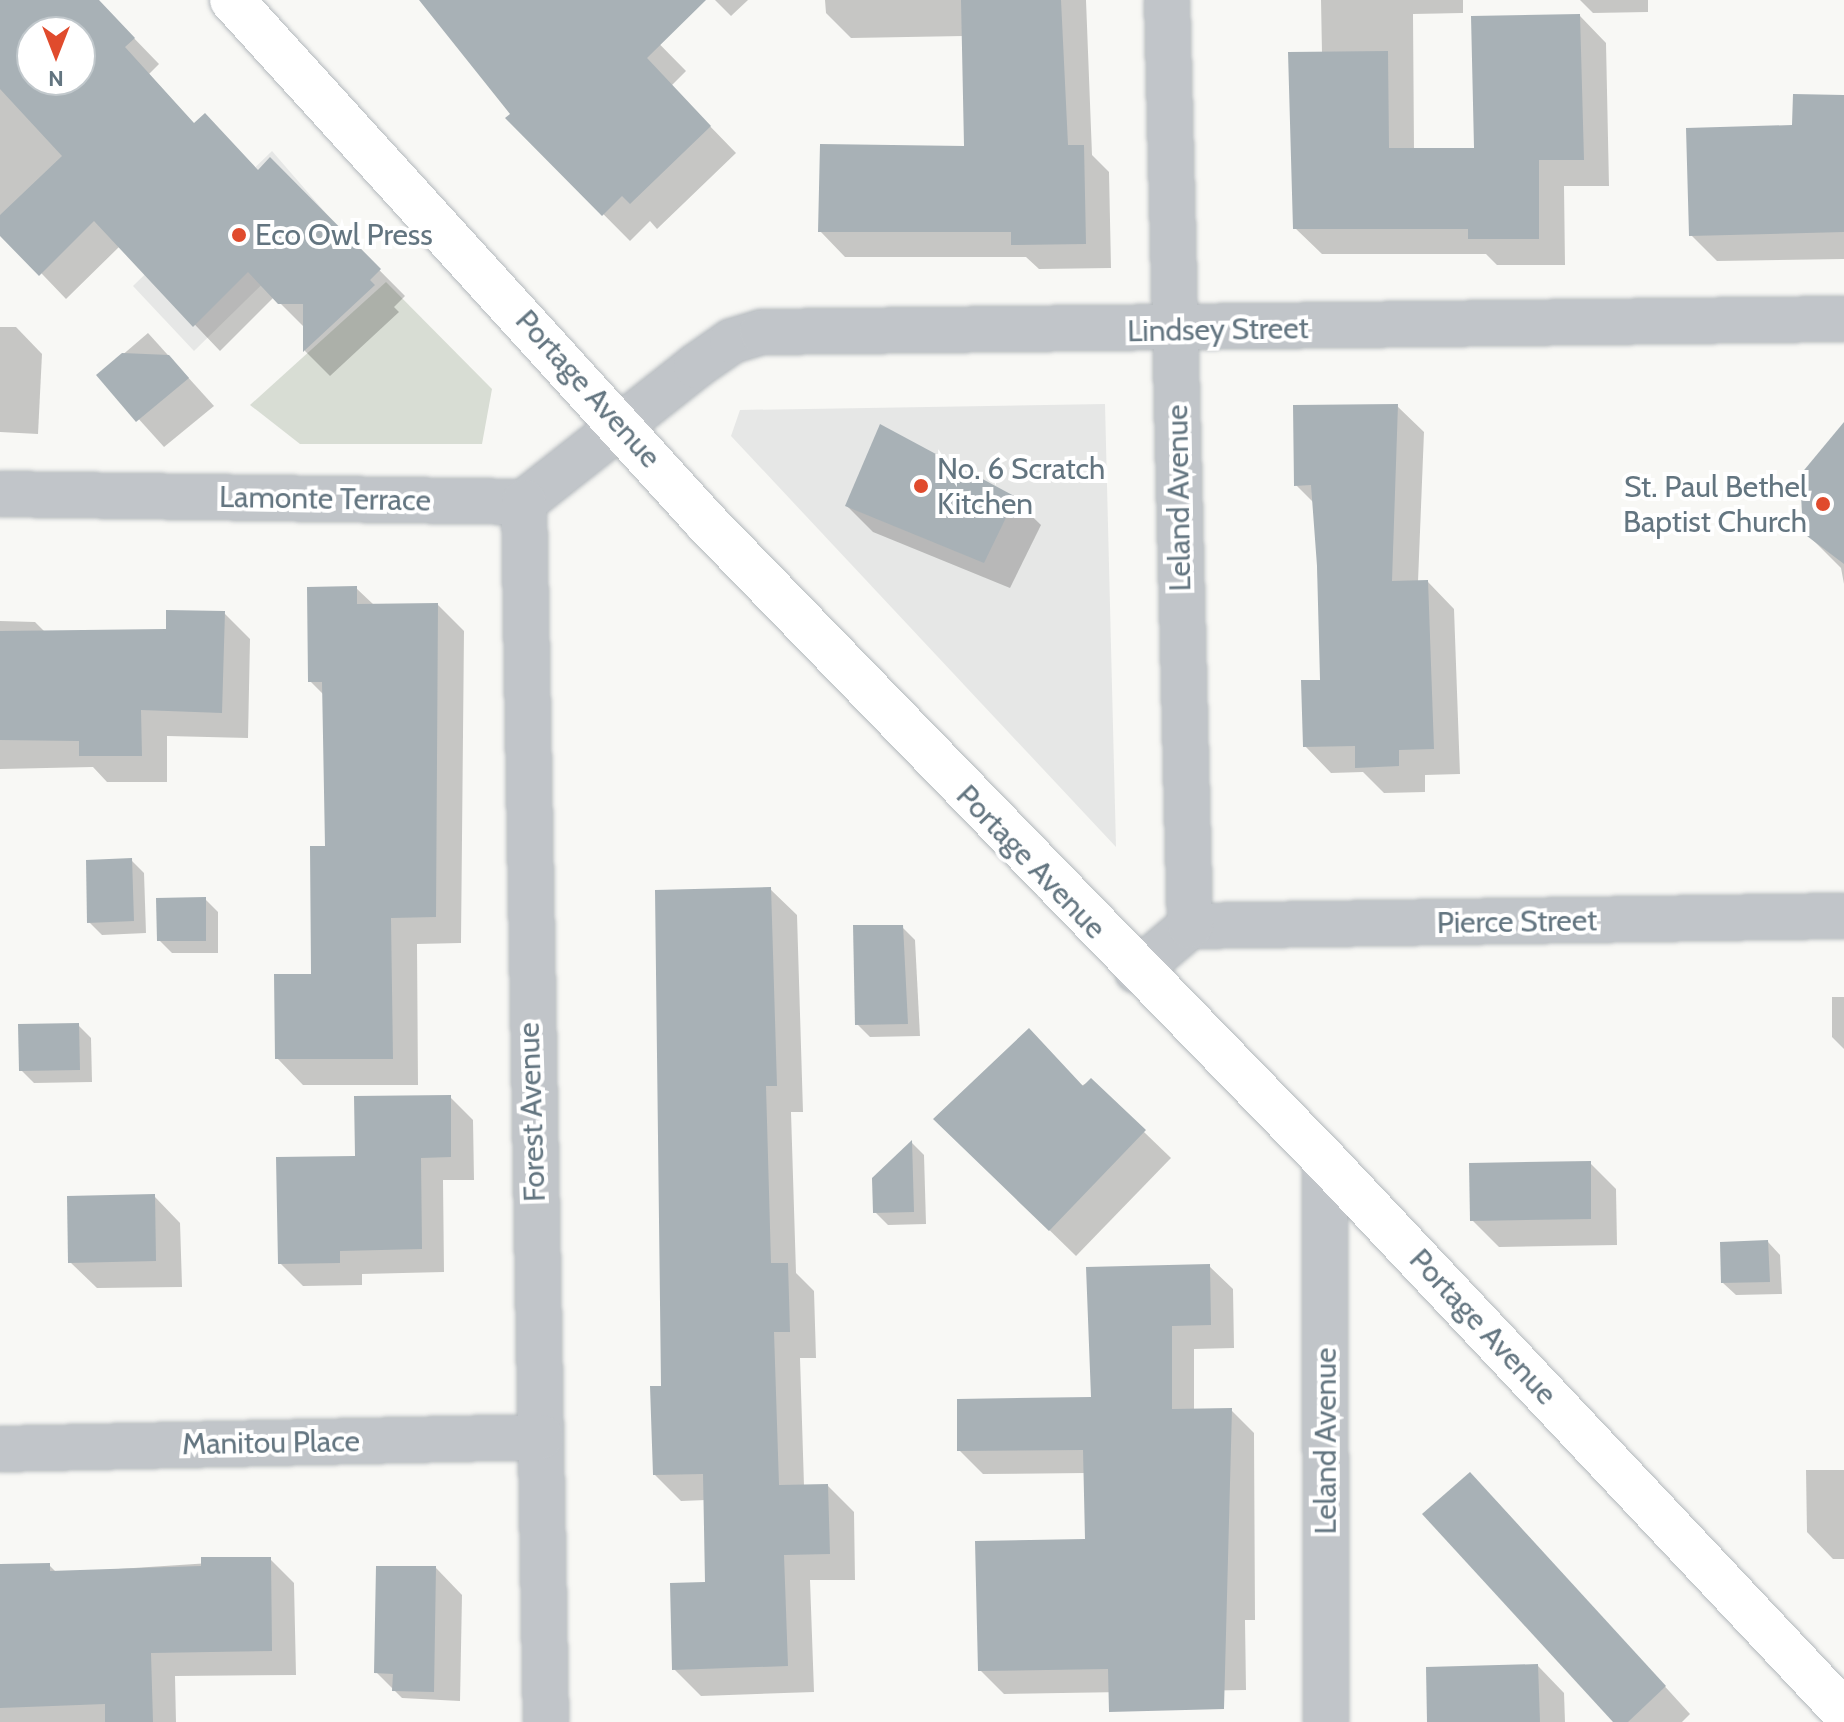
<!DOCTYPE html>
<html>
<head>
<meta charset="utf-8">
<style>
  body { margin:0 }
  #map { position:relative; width:1844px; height:1722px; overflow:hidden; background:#f8f8f5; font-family:Cabin,sans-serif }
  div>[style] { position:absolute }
  .built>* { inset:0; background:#e6e7e6 }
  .green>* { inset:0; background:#d8ddd4 }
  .shadow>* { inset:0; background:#0003 }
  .building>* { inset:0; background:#a8b1b6 }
  .roads { filter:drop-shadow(0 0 2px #b4b9bd) drop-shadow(0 0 2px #b4b9bd) }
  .minor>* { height:44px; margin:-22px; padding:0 22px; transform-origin:22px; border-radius:22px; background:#c1c5c9 }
  .major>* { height:44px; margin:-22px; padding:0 22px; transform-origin:22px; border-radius:22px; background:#fff }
  .dots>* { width:22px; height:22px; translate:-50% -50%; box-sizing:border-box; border:4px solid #fff; border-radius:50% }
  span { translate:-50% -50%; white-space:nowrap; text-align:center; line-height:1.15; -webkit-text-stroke:8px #fff; paint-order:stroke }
  .poi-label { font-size:30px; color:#637580 }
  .left { translate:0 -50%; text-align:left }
  .right { translate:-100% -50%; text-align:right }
  .street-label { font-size:30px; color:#637580 }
  .north { position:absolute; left:16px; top:16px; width:80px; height:80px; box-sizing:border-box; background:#fff; border:2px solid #c1c8cc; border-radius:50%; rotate:180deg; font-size:22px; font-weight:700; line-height:32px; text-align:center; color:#637580 }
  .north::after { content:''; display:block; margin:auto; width:28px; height:36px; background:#e04b2d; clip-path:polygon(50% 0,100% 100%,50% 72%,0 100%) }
</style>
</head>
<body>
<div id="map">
  <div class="built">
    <div style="clip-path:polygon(272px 151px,330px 218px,194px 351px,133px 286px)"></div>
    <div style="clip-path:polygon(1105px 404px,1116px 847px,731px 436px,740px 410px)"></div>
  </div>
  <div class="green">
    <div style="clip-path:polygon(386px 282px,492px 389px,482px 444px,300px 444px,250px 405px)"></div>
  </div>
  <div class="shadow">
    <div style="clip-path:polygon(evenodd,0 0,97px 0,159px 64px,149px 74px,195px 125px,259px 172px,270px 160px,405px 296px,394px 307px,399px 312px,330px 376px,305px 351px,305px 328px,274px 297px,220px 351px,120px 246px,66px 299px,0 230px,0 0,32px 32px,80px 32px,80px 80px,32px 80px,32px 32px)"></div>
    <div style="clip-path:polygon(422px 0,622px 6px,686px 71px,671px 86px,736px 153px,657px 229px,650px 221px,630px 241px,508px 118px,512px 114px)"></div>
    <div style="clip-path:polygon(715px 0,748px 0,731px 16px)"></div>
    <div style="clip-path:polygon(825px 0,1086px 0,1092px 155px,1109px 172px,1111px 268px,1039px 269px,1026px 257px,845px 257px,820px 231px,966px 148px,964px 36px,851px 38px,826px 13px)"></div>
    <div style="clip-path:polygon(1321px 0,1463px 0,1463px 13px,1413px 14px,1414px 150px,1476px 150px,1580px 16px,1606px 43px,1609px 186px,1564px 186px,1565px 265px,1497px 265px,1486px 254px,1322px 254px,1295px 228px,1322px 54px)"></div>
    <div style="clip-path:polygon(1580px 0,1648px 0,1648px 12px,1593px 13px)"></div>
    <div style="clip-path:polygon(1844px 97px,1844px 259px,1717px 261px,1691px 235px,1794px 127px)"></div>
    <div style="clip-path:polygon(0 327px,16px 327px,42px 354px,38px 434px,0 432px)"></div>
    <div style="clip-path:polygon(148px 333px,214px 406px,164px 447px,99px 375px)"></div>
    <div style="clip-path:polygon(1397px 406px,1424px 432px,1418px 582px,1428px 582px,1454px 609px,1460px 774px,1425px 775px,1425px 792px,1384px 793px,1363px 772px,1331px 773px,1305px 746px,1322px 682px,1315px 504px,1296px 485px)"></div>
    <div style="clip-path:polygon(1844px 434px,1844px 584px,1841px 568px,1805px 532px)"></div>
    <div style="clip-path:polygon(1014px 499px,1041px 525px,1010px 588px,873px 532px,847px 506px)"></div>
    <div style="clip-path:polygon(356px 588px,374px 605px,438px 605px,464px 631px,461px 943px,417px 944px,418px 1085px,303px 1085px,277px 1058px,313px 976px,327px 848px,324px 695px,310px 681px)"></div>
    <div style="clip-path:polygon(224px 613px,250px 639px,248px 738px,167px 736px,167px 782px,107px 782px,93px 767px,0 769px,0 621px,35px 622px,45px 632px,168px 631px)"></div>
    <div style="clip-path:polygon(131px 860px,144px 873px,146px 933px,102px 935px,89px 922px)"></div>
    <div style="clip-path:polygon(770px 889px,797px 915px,803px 1112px,791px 1112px,796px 1273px,814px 1291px,816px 1358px,800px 1358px,804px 1486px,828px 1486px,854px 1512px,855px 1580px,810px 1580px,814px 1692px,701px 1696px,674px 1669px,707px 1583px,706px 1500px,681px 1501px,655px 1475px,663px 1388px)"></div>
    <div style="clip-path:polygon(205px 899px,218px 912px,218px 953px,172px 953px,159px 940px)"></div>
    <div style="clip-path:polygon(902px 927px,915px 940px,920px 1036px,870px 1037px,857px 1024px)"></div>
    <div style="clip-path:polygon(1832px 997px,1844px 997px,1844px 1049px,1832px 1037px)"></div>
    <div style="clip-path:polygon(78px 1025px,91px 1038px,92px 1082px,34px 1083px,21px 1070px)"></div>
    <div style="clip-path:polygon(1091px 1081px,1171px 1158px,1076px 1256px,962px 1145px)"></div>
    <div style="clip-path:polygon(450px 1097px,473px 1120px,474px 1180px,443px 1180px,444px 1272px,362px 1274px,362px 1285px,303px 1286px,280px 1263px,357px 1158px)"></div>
    <div style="clip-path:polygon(912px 1143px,924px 1155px,926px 1224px,888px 1225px,875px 1212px)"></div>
    <div style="clip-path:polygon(1590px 1163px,1616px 1189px,1617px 1245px,1499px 1247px,1472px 1220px)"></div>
    <div style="clip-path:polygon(154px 1196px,180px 1223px,182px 1287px,97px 1288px,70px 1262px)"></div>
    <div style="clip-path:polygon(1768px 1242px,1780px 1255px,1782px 1294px,1736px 1295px,1723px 1283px)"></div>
    <div style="clip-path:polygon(1209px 1266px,1233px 1289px,1234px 1348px,1194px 1349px,1194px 1410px,1231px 1410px,1254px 1433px,1255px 1620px,1245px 1620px,1246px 1690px,1004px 1694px,980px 1670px,1087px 1541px,1086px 1473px,983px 1474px,959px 1450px,1093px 1399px)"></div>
    <div style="clip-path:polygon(1806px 1470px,1844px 1470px,1844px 1559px,1833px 1559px,1807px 1532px)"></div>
    <div style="clip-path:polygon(1496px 1501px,1690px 1714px,1682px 1722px,1616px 1722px)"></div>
    <div style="clip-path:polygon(270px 1559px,294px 1583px,296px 1675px,175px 1676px,176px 1722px,0 1722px,0 1567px,49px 1565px,57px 1573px)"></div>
    <div style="clip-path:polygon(436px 1568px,462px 1595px,460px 1701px,402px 1698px,376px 1672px)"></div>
    <div style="clip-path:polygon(1538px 1666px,1564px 1693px,1565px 1722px,1429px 1722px)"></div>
  </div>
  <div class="building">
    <div style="clip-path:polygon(evenodd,0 0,99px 0,135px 38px,125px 47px,194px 123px,205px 113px,258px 170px,270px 157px,381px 269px,370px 280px,375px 285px,303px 352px,303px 304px,278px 304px,248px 272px,193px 327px,94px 221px,39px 276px,0 236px,0 215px,62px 156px,0 89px,0 0,32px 32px,80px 32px,80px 80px,32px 80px,32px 32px)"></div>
    <div style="clip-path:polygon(419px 0,706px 0,647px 58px,711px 126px,630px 204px,622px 196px,602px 216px,505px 118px,510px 114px)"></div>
    <div style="clip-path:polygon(961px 0,1061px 0,1068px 145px,1084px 145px,1086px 244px,1011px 245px,1011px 232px,818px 232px,820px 144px,964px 146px)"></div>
    <div style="clip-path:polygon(1580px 14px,1584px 160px,1539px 160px,1539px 239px,1468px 239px,1468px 229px,1293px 229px,1288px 52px,1388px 51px,1389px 148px,1474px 148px,1471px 16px)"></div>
    <div style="clip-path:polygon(1793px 94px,1844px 95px,1844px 232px,1689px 236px,1686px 128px,1792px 125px)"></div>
    <div style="clip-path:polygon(122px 353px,169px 355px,189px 378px,136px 422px,96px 375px)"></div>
    <div style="clip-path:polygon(1398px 404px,1392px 581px,1428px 580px,1434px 749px,1399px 750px,1399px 766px,1355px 768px,1355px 746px,1303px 747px,1301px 680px,1320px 680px,1317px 566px,1311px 485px,1294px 486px,1293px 405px)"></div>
    <div style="clip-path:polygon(1844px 422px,1844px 564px,1803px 533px,1800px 475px)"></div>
    <div style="clip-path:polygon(880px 424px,1016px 497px,984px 563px,845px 506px)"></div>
    <div style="clip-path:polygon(357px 586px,357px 604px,438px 603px,436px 917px,391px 918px,393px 1059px,275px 1059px,274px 974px,311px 974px,310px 846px,325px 846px,322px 682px,308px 682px,307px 587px)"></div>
    <div style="clip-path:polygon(166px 610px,225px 611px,222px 713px,141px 710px,142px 756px,79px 756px,79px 741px,0 740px,0 631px,166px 629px)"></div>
    <div style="clip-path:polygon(132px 858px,134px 921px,87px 923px,86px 860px)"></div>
    <div style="clip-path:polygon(771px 887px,777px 1086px,766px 1086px,771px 1263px,788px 1263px,790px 1332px,774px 1332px,779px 1485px,828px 1484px,830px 1554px,784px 1555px,788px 1666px,672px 1670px,670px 1583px,705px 1582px,703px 1474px,653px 1475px,650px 1386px,661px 1386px,655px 890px)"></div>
    <div style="clip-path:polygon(206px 897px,206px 941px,157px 941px,156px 898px)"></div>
    <div style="clip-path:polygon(853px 925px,903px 925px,908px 1024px,855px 1025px)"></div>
    <div style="clip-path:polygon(79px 1023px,80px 1070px,19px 1071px,18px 1024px)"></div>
    <div style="clip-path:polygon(1029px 1028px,1083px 1086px,1091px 1078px,1146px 1130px,1049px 1231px,933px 1119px)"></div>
    <div style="clip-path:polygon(451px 1095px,451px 1157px,421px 1158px,422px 1249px,340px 1251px,340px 1263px,278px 1264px,276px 1157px,355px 1156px,354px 1096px)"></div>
    <div style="clip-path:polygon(912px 1140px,914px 1212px,873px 1213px,872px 1178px)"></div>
    <div style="clip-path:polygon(1591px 1161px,1591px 1219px,1470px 1221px,1469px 1163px)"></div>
    <div style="clip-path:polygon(155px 1194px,156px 1261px,68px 1263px,67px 1196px)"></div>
    <div style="clip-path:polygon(1768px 1240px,1770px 1282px,1721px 1283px,1720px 1242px)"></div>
    <div style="clip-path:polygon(1210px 1264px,1211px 1325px,1172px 1326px,1172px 1409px,1232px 1408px,1224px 1709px,1109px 1712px,1108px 1669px,978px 1671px,975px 1541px,1085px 1539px,1083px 1450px,957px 1451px,957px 1399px,1091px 1397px,1086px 1267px)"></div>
    <div style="clip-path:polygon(1470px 1472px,1666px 1686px,1628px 1722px,1613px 1722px,1422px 1514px)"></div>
    <div style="clip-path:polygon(201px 1557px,271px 1557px,272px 1651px,151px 1653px,153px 1722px,105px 1722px,105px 1704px,0 1708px,0 1564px,50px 1563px,50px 1571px,201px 1566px)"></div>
    <div style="clip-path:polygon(376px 1566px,436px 1566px,434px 1692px,392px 1691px,393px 1674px,374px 1673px)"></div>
    <div style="clip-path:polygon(1538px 1664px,1540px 1722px,1427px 1722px,1426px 1667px)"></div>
  </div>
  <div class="roads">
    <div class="minor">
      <div style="left:0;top:494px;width:524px;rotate:0.87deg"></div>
      <div style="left:524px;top:502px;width:219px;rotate:-38.3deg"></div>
      <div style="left:696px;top:366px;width:44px;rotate:-34.8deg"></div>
      <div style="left:732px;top:341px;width:31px;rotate:-17deg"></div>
      <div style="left:762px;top:332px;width:1082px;rotate:-0.69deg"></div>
      <div style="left:524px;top:502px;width:1220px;rotate:88.97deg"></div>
      <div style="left:1190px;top:926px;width:654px;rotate:-0.88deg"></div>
      <div style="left:1137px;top:971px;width:70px;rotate:-40.3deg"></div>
      <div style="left:1190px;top:926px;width:926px;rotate:-91.42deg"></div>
      <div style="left:1325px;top:1160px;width:562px;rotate:89.9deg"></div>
      <div style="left:0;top:1449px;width:541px;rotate:-1.27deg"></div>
    </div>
    <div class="major">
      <div style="left:232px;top:0;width:705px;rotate:47.76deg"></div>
      <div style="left:706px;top:522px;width:889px;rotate:45.87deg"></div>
      <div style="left:1325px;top:1160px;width:758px;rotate:46.76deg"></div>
    </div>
  </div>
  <div class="dots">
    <div style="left:239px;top:235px;background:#e04b2d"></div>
    <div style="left:921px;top:486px;background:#e04b2d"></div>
    <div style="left:1823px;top:504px;background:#e04b2d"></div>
  </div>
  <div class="poi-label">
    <span class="left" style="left:255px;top:235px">Eco Owl Press</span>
    <span class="left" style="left:937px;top:486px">No. 6 Scratch<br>Kitchen</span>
    <span class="right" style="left:1807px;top:504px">St. Paul Bethel<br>Baptist Church</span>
  </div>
  <div class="street-label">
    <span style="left:1218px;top:330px;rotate:-1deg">Lindsey Street</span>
    <span style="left:588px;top:389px;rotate:48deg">Portage Avenue</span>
    <span style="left:1179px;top:498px;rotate:-91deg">Leland Avenue</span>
    <span style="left:325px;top:499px;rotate:1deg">Lamonte Terrace</span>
    <span style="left:1031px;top:862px;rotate:46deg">Portage Avenue</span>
    <span style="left:1517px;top:922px;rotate:-1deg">Pierce Street</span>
    <span style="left:532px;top:1112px;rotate:-92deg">Forest Avenue</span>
    <span style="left:1483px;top:1327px;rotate:47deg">Portage Avenue</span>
    <span style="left:1326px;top:1441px;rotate:-90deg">Leland Avenue</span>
    <span style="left:271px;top:1443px;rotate:-1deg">Manitou Place</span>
  </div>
  <div class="north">N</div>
</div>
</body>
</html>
